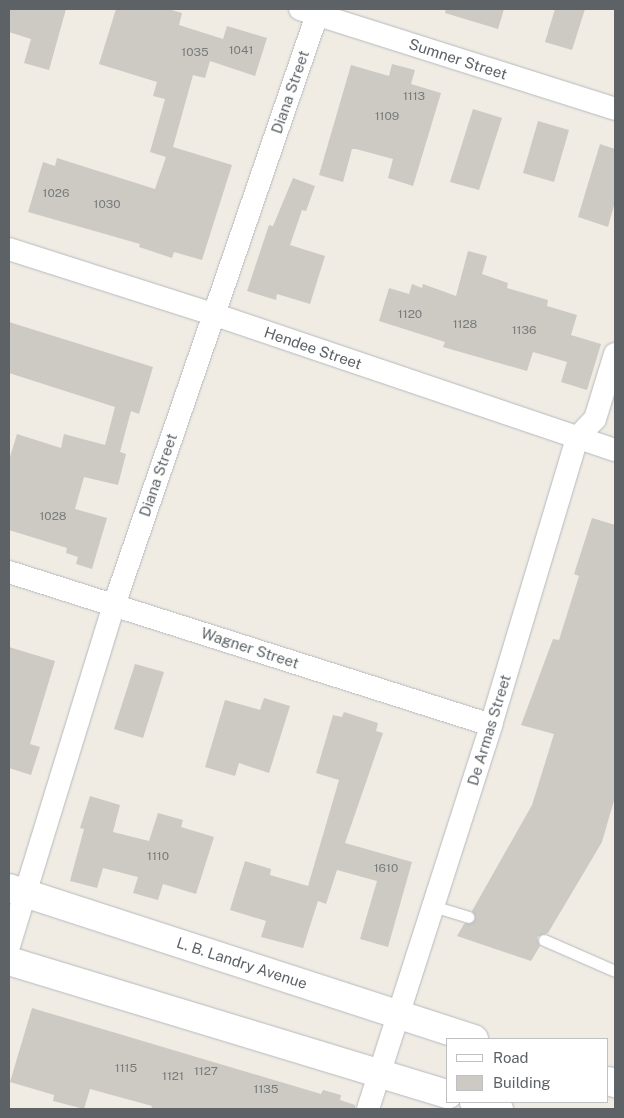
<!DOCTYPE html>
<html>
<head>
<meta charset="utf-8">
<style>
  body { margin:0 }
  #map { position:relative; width:624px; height:1118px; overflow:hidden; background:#f0ece4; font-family:"Public Sans",sans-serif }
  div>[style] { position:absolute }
  .building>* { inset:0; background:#cdc9c3 }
  .roads { filter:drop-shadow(0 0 1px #b5b9bd) drop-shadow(0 0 1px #b5b9bd) }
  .lane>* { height:11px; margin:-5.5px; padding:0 5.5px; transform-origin:5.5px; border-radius:5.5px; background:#fff }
  .street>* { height:22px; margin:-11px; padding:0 11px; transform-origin:11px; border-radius:11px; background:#fff }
  .secondary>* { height:28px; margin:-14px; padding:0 14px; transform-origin:14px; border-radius:14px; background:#fff }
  span { translate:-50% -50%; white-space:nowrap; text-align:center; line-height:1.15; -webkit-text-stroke:5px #fff; paint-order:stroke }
  .number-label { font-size:12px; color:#787c7d }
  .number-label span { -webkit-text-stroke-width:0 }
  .street-label { font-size:15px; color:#5c6266 }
  .frame { position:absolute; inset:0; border:10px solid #5c6266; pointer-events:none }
  .legend { position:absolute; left:446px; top:1038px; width:162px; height:65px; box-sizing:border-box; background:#fff; border:1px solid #bec0c2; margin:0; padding:6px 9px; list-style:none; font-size:15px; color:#5c6266 }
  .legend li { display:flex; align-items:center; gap:10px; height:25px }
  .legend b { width:25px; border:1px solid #bec0c2 }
</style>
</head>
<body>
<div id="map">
  <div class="building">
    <div style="clip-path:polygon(9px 9px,66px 9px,49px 70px,24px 63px,31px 39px,9px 32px)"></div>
    <div style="clip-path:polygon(116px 9px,168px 9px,182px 13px,179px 25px,223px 39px,227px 26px,267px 38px,255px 76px,210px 61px,205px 78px,193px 75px,173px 147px,232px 165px,202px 260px,174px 252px,172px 258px,139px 247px,140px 244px,28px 212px,43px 162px,55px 166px,57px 158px,155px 189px,166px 157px,150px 152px,165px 99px,153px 96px,157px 82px,99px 64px)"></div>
    <div style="clip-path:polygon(446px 9px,504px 9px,498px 29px,445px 13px)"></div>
    <div style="clip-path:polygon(555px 9px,585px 9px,572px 50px,545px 42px)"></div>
    <div style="clip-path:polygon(392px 64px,415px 70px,411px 84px,441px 93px,413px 186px,388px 178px,393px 159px,356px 149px,352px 149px,343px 182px,319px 175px,351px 65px,389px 76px)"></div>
    <div style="clip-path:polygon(473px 109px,502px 118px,479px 190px,450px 182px)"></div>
    <div style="clip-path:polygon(538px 121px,569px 130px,554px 182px,523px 173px)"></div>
    <div style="clip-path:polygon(600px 144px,615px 149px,615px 202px,608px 227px,578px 217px)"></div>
    <div style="clip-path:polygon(293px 178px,315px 186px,306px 211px,302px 210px,290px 245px,325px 256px,310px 304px,277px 294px,276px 300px,247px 291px,269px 225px,273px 226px)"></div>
    <div style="clip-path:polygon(468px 251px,487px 256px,482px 274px,508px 283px,507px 288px,548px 300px,547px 306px,577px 315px,571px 335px,601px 344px,587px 390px,561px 382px,567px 362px,533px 352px,527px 371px,443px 347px,445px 342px,379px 321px,389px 288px,409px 294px,412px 284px,422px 288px,423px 284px,456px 296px)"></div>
    <div style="clip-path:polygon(9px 322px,153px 367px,139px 414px,131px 411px,120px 452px,126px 454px,118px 485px,84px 477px,75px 509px,107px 518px,92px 569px,76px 564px,78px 557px,66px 553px,67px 548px,9px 530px,9px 460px,17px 434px,61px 448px,64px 434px,105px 445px,115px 407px,9px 373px)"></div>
    <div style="clip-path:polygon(592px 518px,615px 525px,615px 797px,602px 842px,548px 933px,537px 937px,540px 946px,531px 961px,457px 936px,464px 924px,475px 920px,472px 911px,532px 805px,554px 734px,521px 725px,553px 639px,559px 640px,579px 576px,574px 574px)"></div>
    <div style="clip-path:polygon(9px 647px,55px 661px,30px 744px,40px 747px,31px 775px,9px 768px)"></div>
    <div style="clip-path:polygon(135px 664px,164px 672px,143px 738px,114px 729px)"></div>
    <div style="clip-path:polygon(264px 698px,290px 706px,269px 773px,239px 763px,235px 776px,205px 767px,225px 700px,260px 710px)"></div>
    <div style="clip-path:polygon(344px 712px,378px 723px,376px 731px,383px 733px,345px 843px,412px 862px,388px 947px,360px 939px,377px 881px,337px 870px,326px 904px,318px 901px,303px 948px,261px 937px,266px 921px,230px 910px,245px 861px,271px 869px,270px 875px,308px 886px,339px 780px,316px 773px,333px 715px,342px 717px)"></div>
    <div style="clip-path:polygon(90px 796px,120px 805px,113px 832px,149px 841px,158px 813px,183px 820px,181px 827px,214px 837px,196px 894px,163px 884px,158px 900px,133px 893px,138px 877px,103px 868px,97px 888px,70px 881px,84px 829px,80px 828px)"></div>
    <div style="clip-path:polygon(32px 1008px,321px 1094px,323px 1090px,341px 1095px,340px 1100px,355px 1105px,355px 1109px,151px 1109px,152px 1106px,90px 1089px,84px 1109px,53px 1101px,54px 1095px,10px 1082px)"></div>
  </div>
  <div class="roads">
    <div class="lane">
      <div style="left:433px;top:906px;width:37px;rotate:17deg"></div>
      <div style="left:544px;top:940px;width:77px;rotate:23.6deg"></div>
    </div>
    <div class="street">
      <div style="left:300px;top:9px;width:330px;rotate:17.6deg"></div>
      <div style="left:9px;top:249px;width:214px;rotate:17.7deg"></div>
      <div style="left:213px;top:314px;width:424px;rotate:18.7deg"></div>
      <div style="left:9px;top:572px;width:506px;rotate:17.61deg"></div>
      <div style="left:9px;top:946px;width:357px;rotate:-72.9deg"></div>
      <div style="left:114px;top:605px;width:630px;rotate:-71.02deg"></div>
      <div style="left:368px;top:1109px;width:403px;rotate:-72.2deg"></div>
      <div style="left:491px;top:725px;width:300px;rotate:-73.3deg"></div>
      <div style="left:577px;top:438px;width:26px;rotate:-47deg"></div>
      <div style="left:595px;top:419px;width:68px;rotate:-72.9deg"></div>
    </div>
    <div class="secondary">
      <div style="left:9px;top:888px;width:489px;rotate:18deg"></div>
      <div style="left:9px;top:961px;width:459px;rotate:16.9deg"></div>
      <div style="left:608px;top:1081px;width:7px;rotate:16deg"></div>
      <div style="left:474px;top:1102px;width:26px;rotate:16deg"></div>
    </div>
  </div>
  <div class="number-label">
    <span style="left:241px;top:51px">1041</span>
    <span style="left:195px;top:53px">1035</span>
    <span style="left:414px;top:97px">1113</span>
    <span style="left:387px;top:117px">1109</span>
    <span style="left:56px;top:194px">1026</span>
    <span style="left:107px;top:205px">1030</span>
    <span style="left:410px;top:315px">1120</span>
    <span style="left:465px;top:325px">1128</span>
    <span style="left:524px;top:331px">1136</span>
    <span style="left:53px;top:517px">1028</span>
    <span style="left:158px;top:857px">1110</span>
    <span style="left:386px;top:869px">1610</span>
    <span style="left:126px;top:1069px">1115</span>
    <span style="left:206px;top:1072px">1127</span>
    <span style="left:173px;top:1077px">1121</span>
    <span style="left:266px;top:1090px">1135</span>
  </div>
  <div class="street-label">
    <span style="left:458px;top:59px;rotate:18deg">Sumner Street</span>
    <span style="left:290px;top:92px;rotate:-71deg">Diana Street</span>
    <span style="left:313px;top:348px;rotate:19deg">Hendee Street</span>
    <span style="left:158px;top:475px;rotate:-71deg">Diana Street</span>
    <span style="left:250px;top:648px;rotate:18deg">Wagner Street</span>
    <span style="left:489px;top:730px;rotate:-73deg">De Armas Street</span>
    <span style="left:242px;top:963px;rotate:18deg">L. B. Landry Avenue</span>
  </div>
  <div class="frame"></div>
  <ul class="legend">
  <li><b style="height:6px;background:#fff"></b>Road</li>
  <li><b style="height:14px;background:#cdc9c3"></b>Building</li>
  </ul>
</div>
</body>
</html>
